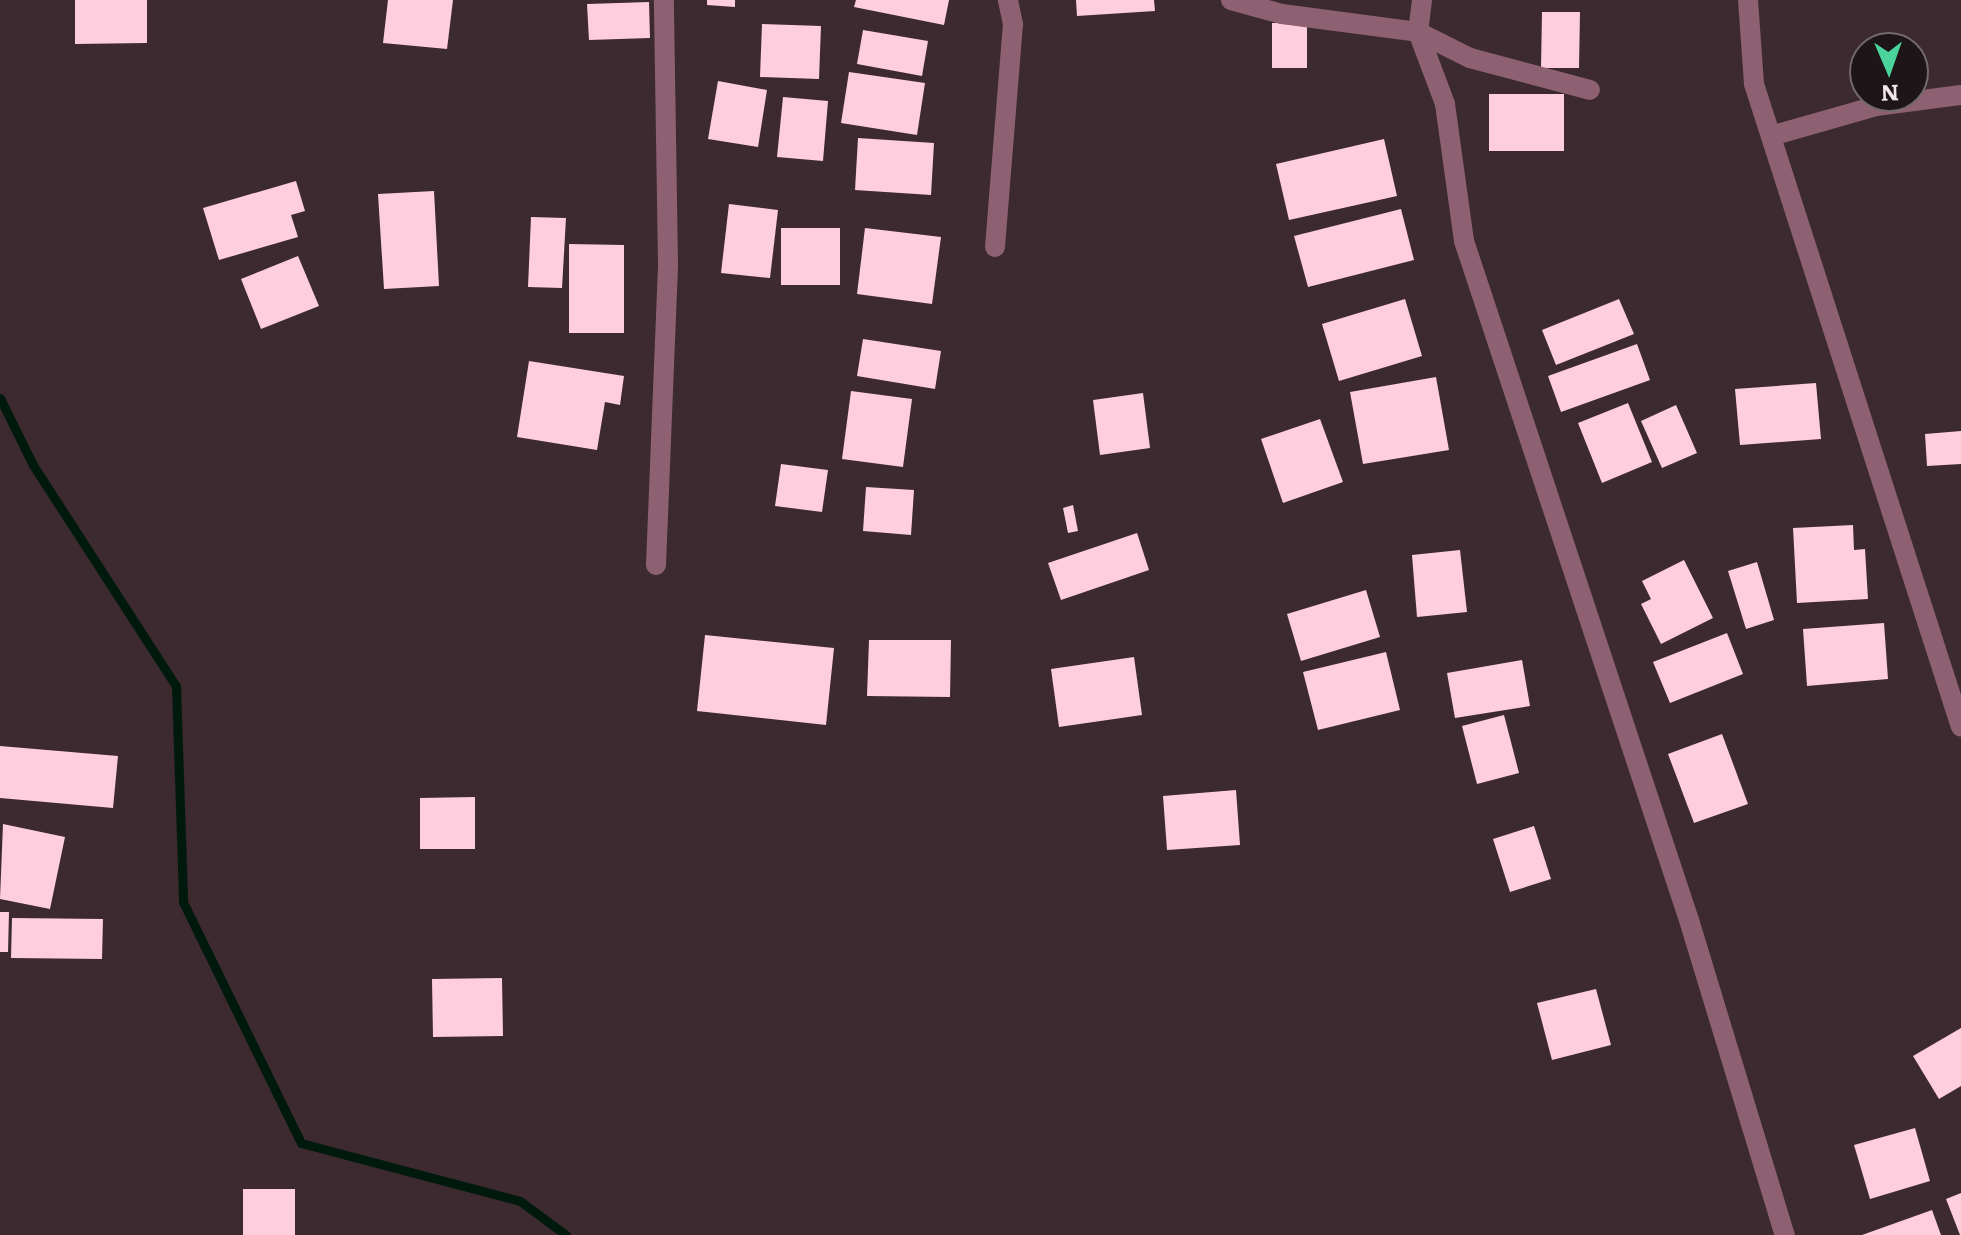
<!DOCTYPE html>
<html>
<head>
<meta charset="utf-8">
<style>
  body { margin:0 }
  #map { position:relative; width:1961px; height:1235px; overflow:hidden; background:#3c2a30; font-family:Literata,serif }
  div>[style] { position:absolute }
  .stream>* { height:9px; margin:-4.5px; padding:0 4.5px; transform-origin:4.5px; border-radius:4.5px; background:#00190d }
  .building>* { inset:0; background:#fecdde }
  .minor>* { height:20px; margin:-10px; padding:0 10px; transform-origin:10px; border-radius:10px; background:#8d6172 }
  span { translate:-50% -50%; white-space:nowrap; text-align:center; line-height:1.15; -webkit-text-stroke:8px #1d1518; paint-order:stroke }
  .north { position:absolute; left:1849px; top:32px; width:80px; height:80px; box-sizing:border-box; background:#1d1518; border:2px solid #72696c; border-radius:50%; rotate:178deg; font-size:22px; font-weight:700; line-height:32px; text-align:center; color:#f2e6ea }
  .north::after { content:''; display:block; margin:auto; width:28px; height:36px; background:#4ad49c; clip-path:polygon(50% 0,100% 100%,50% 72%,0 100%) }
</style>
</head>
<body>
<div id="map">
  <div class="stream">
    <div style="left:0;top:398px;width:75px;rotate:63.8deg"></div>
    <div style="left:33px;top:465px;width:263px;rotate:57.1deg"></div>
    <div style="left:176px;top:686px;width:216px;rotate:88.1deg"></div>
    <div style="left:183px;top:902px;width:268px;rotate:63.9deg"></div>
    <div style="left:301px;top:1143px;width:227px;rotate:14.8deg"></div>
    <div style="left:520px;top:1201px;width:57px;rotate:36.5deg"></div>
  </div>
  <div class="building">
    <div style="clip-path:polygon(75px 0,147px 0,147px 43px,75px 44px)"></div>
    <div style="clip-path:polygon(388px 0,453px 0,447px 49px,383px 43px)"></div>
    <div style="clip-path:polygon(707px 0,735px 0,735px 7px,707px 5px)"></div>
    <div style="clip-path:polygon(856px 0,949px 0,944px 25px,854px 7px)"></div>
    <div style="clip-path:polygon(1076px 0,1154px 0,1155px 11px,1077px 16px)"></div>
    <div style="clip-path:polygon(649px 2px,650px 38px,589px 40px,587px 4px)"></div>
    <div style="clip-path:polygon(1542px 12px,1580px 12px,1579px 68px,1541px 68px)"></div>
    <div style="clip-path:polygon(1307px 22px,1307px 68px,1272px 68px,1272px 23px)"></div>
    <div style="clip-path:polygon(762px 24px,821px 26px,819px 79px,760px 77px)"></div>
    <div style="clip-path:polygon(863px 30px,928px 41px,922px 76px,857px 64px)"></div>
    <div style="clip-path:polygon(849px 72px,925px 83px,917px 135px,841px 123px)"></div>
    <div style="clip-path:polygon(718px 81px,767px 90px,758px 147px,708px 139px)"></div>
    <div style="clip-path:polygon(1489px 94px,1564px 94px,1564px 151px,1489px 151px)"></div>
    <div style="clip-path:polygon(783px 97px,828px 101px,823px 161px,777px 157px)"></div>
    <div style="clip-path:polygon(858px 138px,934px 143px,931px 195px,855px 190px)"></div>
    <div style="clip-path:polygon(1384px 139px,1397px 196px,1289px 220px,1276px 164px)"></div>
    <div style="clip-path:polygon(296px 181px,305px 211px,291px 215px,298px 237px,219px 260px,203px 208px)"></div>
    <div style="clip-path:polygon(434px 191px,439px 286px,384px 289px,378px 194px)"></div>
    <div style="clip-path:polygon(729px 204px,778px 210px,770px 278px,721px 273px)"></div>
    <div style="clip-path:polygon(1401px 209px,1414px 260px,1308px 287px,1294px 236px)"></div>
    <div style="clip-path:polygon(531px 217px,566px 218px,562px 288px,528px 287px)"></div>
    <div style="clip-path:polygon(781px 228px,840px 228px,840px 285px,781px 285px)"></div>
    <div style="clip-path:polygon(865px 228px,941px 237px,932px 304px,857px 294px)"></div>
    <div style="clip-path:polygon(569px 244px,624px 245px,624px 333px,569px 333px)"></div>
    <div style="clip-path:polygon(298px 256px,319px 306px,261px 329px,241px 279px)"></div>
    <div style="clip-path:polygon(1405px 299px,1422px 356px,1339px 381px,1322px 324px)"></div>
    <div style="clip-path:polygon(1619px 299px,1634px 334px,1556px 365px,1542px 330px)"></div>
    <div style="clip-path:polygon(863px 339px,941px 351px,935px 389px,857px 376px)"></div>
    <div style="clip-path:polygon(1637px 344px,1650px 380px,1561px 412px,1548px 376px)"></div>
    <div style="clip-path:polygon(529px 361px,624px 376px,620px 405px,605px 402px,597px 450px,517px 437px)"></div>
    <div style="clip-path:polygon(1436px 377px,1449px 450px,1363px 464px,1350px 392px)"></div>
    <div style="clip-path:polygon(1816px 383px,1821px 439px,1740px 445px,1735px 389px)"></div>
    <div style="clip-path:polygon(851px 391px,912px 399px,903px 467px,842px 459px)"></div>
    <div style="clip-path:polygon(1143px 393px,1150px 448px,1100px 455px,1093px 400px)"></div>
    <div style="clip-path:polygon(1628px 403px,1652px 462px,1602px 483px,1578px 423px)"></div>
    <div style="clip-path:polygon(1676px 405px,1697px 453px,1662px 468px,1641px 421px)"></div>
    <div style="clip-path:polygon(1320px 419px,1343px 482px,1283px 503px,1261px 439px)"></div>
    <div style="clip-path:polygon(1961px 431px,1961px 464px,1927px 466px,1925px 434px)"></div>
    <div style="clip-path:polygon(781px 464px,828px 470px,822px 512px,775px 506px)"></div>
    <div style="clip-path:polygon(866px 487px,914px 490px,911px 535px,863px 531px)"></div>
    <div style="clip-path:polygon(1073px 505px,1078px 531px,1068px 533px,1063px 508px)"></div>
    <div style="clip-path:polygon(1853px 525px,1854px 550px,1865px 549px,1868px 599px,1797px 603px,1793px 528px)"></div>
    <div style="clip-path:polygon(1137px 533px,1149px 570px,1061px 600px,1048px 563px)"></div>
    <div style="clip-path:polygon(1460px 550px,1467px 612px,1417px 617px,1412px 555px)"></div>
    <div style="clip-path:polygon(1684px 560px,1713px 618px,1661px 644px,1641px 604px,1651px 599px,1642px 581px)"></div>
    <div style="clip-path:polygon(1757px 562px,1774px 620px,1746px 629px,1728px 571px)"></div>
    <div style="clip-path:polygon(1366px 590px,1380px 637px,1301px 661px,1287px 614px)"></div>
    <div style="clip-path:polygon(1884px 623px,1888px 679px,1807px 686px,1803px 629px)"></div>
    <div style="clip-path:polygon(1727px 633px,1743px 674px,1670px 703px,1653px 662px)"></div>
    <div style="clip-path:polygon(705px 635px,834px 648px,826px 725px,697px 711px)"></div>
    <div style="clip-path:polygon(869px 640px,951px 640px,950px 697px,867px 696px)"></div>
    <div style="clip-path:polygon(1386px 652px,1400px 710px,1318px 730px,1303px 672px)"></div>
    <div style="clip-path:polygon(1134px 657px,1142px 715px,1059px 727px,1051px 669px)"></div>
    <div style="clip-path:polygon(1522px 660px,1530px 706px,1455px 718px,1447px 673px)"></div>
    <div style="clip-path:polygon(1504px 715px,1519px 773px,1477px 784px,1462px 726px)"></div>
    <div style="clip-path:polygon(1722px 734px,1748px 804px,1694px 823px,1668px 754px)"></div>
    <div style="clip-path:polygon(0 746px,118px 756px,113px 808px,0 798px)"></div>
    <div style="clip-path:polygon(1236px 790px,1240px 845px,1167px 850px,1163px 796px)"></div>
    <div style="clip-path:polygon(475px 797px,475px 849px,420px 849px,420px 798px)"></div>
    <div style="clip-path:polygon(3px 824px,65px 837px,50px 909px,0 899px)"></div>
    <div style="clip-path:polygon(1534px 826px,1551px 879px,1510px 892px,1493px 839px)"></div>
    <div style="clip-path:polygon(0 912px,9px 912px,8px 952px,0 952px)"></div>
    <div style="clip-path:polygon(12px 918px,103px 919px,102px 959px,11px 958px)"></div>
    <div style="clip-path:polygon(502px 978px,503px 1036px,433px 1037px,432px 979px)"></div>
    <div style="clip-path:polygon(1596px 989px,1611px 1045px,1552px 1060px,1537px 1003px)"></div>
    <div style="clip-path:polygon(1961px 1028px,1961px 1086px,1939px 1099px,1913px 1056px)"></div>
    <div style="clip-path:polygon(1915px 1128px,1930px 1181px,1870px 1199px,1854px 1145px)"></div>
    <div style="clip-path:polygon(243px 1189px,295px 1189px,295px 1235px,243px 1235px)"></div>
    <div style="clip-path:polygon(1961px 1193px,1961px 1235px,1960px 1235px,1946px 1199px)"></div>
    <div style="clip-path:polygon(1932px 1210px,1941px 1235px,1862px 1235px)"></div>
  </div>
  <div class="minor">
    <div style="left:1231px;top:0;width:53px;rotate:15.4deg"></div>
    <div style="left:1282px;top:14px;width:137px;rotate:7.5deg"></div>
    <div style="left:1418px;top:32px;width:58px;rotate:26.6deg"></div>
    <div style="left:1470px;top:58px;width:124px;rotate:14.9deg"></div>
    <div style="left:1422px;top:0;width:32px;rotate:97deg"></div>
    <div style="left:1418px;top:32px;width:77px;rotate:69.4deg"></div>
    <div style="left:1445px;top:104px;width:138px;rotate:82.1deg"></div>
    <div style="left:1464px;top:241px;width:715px;rotate:71.67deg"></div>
    <div style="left:1689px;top:920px;width:329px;rotate:73.1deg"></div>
    <div style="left:1748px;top:0;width:84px;rotate:85.9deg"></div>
    <div style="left:1754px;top:84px;width:675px;rotate:72.16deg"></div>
    <div style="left:1771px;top:136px;width:109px;rotate:-15.9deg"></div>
    <div style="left:1876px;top:106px;width:86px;rotate:-7.4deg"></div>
    <div style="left:995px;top:247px;width:224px;rotate:-85.4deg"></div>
    <div style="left:1013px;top:24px;width:25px;rotate:-102deg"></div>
    <div style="left:656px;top:565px;width:301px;rotate:-87.7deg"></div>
    <div style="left:668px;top:264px;width:264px;rotate:-90.9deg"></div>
  </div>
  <div class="north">N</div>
</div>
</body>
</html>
